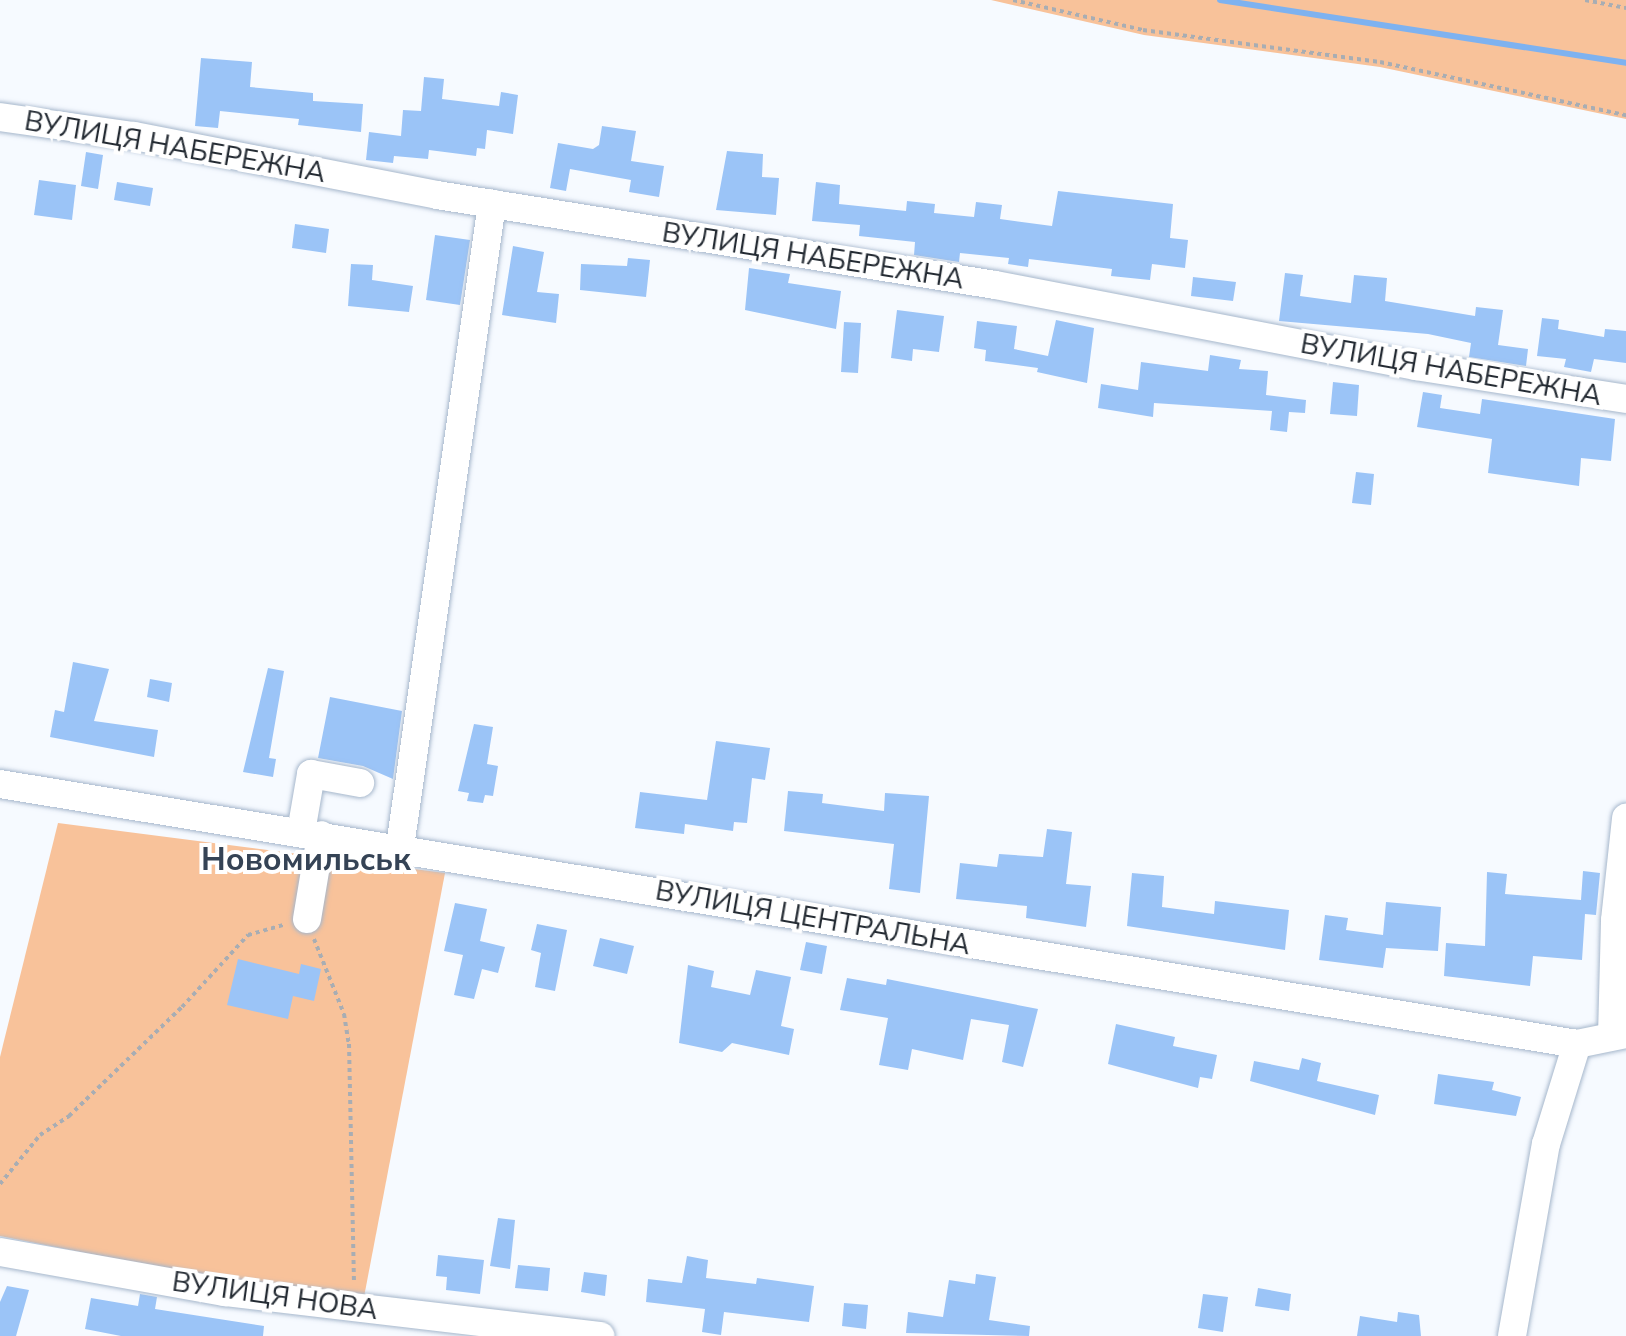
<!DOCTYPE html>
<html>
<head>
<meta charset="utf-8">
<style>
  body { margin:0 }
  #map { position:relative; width:1626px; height:1336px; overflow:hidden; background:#f6faff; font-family:"Nunito Sans",sans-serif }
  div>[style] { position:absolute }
  .green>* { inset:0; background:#f8c29a }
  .stream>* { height:6px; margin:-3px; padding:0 3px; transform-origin:3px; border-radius:3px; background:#7eb2f0 }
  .building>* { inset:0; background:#9bc4f7 }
  .path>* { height:4px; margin-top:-2px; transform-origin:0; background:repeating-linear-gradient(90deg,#a8adb3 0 4px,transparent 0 8px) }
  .roads { filter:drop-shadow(0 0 2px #a6b7cc) drop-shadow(0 0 2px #a6b7cc) }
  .minor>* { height:28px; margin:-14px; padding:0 14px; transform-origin:14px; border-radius:14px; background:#fff }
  span { translate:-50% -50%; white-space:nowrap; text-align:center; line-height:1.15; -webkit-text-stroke:8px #fff; paint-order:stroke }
  .street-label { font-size:28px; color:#242b33 }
  .quarter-label { font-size:32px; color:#354355; font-weight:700 }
</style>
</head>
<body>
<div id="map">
  <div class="green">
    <div style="clip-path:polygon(991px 0,1626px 0,1626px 119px,1380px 67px,1144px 35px)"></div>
    <div style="clip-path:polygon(58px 823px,445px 873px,364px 1297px,237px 1283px,0 1236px,0 1057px)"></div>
  </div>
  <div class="stream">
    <div style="left:1220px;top:0;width:411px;rotate:8.8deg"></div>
  </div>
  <div class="building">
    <div style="clip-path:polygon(201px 58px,252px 62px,250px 87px,313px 93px,313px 101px,363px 104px,361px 132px,298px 125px,299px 119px,220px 111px,218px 128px,195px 126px)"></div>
    <div style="clip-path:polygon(424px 77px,444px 79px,442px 99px,499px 106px,501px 92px,518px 95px,513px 134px,487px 130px,485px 149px,477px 148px,476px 156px,429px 150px,428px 159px,394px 156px,393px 163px,366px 160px,369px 132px,401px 136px,403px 110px,421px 111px)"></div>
    <div style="clip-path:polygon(602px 126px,636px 131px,631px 161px,664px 166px,659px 197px,629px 192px,631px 180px,570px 169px,566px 191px,550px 188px,558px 143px,593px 149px,599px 145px)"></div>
    <div style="clip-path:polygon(727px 151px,763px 154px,762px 177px,779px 178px,776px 215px,716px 210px)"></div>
    <div style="clip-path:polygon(86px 152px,103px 155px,98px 189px,81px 186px)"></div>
    <div style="clip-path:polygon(39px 180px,76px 185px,72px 220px,34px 215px)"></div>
    <div style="clip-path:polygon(117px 182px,153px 188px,150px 206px,114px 200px)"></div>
    <div style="clip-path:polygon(816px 182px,840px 185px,839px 204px,906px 211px,907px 201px,935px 204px,934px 213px,974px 217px,976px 202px,1002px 205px,1000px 219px,1052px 226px,1058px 191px,1173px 204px,1170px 238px,1188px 240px,1185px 268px,1152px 264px,1150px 280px,1111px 276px,1112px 269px,1029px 259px,1028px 267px,1008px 264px,1009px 258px,960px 253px,959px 262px,914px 255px,915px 242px,859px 236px,860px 225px,812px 221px)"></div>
    <div style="clip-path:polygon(295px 224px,329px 229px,326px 253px,292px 248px)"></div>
    <div style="clip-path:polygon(435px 235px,470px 240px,460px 305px,426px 300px)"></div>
    <div style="clip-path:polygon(513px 246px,544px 252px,537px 292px,559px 294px,556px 323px,502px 315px)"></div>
    <div style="clip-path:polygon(628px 258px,650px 260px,646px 297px,580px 290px,581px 264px,627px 266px)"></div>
    <div style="clip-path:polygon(351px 264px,373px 265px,372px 280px,413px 286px,409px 312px,348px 306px)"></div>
    <div style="clip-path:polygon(749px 268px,790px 274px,788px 283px,841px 291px,836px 329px,745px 310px)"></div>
    <div style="clip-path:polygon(1285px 273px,1303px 275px,1300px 296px,1351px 303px,1354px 275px,1387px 278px,1385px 301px,1475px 316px,1476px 307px,1503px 310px,1498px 345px,1528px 349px,1526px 366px,1469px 357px,1471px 343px,1428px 334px,1279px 321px)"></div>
    <div style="clip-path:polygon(1193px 277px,1236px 282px,1233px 301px,1191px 296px)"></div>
    <div style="clip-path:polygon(897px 310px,944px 316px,939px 352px,913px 349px,912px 361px,891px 358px)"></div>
    <div style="clip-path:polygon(1542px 318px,1559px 320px,1558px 329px,1604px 337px,1605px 329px,1626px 331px,1626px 363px,1594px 359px,1591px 372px,1564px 367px,1566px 359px,1537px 356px)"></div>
    <div style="clip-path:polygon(1056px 320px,1094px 328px,1087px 383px,1037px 372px,1038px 368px,985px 361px,986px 350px,974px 348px,977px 321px,1017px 326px,1014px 349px,1048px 356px)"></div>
    <div style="clip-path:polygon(844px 322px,861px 323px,858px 373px,841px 372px)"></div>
    <div style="clip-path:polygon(1210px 355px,1241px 360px,1239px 369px,1268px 371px,1266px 395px,1306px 400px,1305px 413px,1289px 412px,1287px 432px,1270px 430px,1272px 411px,1154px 403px,1153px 417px,1098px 408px,1101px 384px,1138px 390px,1141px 362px,1208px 371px)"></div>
    <div style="clip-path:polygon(1333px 382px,1359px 385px,1357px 416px,1330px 414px)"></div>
    <div style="clip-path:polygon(1423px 392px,1442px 395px,1440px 408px,1480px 414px,1482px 399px,1615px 419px,1611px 461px,1581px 458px,1579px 486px,1488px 473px,1492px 439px,1417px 427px)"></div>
    <div style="clip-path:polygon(1356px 472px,1374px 474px,1371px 505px,1352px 503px)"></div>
    <div style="clip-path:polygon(73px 662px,109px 669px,94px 721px,158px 730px,154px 757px,50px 737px,55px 710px,64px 712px)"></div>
    <div style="clip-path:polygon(268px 668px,284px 671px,269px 758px,276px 759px,273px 777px,243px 772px)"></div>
    <div style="clip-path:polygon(150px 679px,172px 683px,169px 702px,147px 697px)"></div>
    <div style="clip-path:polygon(330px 697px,402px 711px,393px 779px,363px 766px,318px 758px)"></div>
    <div style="clip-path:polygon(474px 724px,493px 727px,487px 764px,498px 766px,493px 796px,485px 795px,483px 803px,467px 801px,469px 793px,458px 791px)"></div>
    <div style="clip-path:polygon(716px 741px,770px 748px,765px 780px,752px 778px,747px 823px,734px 822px,733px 831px,685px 824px,684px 834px,635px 828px,640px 792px,707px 800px)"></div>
    <div style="clip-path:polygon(788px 791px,823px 794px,822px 803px,884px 811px,885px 793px,929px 796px,920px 893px,889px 889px,894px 844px,784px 831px)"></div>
    <div style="clip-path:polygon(1047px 829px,1072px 832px,1066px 884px,1091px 886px,1086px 927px,1026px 918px,1027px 906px,956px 899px,960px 863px,997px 867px,999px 854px,1043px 857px)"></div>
    <div style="clip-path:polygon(1583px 871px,1600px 873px,1596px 915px,1585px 914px,1582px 960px,1533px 956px,1530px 986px,1444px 976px,1446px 943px,1485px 946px,1487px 872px,1507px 874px,1505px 894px,1581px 900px)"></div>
    <div style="clip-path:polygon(1132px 873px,1164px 876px,1162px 907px,1214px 914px,1215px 901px,1289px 910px,1285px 950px,1127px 926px)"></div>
    <div style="clip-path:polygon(1386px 902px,1441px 907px,1438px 951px,1386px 948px,1383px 968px,1319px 960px,1325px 915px,1348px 918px,1346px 930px,1383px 935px)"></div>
    <div style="clip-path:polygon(455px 903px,487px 909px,480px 941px,505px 947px,498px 973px,482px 969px,474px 999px,454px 995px,463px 955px,444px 951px)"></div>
    <div style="clip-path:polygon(537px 924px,567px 930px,555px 991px,535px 987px,541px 953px,531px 950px)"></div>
    <div style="clip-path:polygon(600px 938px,634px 946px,627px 974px,593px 966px)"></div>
    <div style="clip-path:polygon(806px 942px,827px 946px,822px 974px,800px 970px)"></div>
    <div style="clip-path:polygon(238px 959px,299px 974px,301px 964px,321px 969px,314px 1001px,293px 996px,288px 1019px,227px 1005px)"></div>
    <div style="clip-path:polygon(688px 965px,714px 971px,711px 987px,750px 995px,756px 970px,791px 977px,781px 1026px,794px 1029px,789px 1055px,732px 1043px,722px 1052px,679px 1043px)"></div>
    <div style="clip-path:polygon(847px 978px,886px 985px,887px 979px,1038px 1009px,1023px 1067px,1002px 1062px,1009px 1025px,971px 1019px,963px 1060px,912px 1049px,908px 1070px,879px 1065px,888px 1018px,840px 1010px)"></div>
    <div style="clip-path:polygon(1116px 1024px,1175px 1037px,1173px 1046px,1217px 1055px,1212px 1079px,1200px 1077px,1198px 1088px,1108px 1064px)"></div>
    <div style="clip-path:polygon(1302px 1058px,1321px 1063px,1317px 1081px,1379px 1095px,1375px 1115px,1250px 1081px,1254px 1061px,1299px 1070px)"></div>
    <div style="clip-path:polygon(1438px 1074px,1494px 1082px,1492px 1090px,1521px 1097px,1516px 1116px,1434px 1104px)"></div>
    <div style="clip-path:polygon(498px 1218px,515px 1220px,510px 1269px,490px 1266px)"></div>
    <div style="clip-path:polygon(438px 1255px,484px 1260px,480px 1294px,446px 1290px,447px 1277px,436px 1276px)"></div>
    <div style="clip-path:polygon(687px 1256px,708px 1260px,706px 1278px,756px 1284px,757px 1278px,814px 1286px,809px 1322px,724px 1312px,721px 1335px,702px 1332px,705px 1309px,646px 1302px,648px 1279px,682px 1283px)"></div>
    <div style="clip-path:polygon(518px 1265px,550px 1268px,548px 1291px,515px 1288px)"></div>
    <div style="clip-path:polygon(584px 1272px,607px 1275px,605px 1296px,581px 1292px)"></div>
    <div style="clip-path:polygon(976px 1274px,996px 1277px,989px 1320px,1030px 1326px,1029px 1336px,906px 1333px,908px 1312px,943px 1317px,949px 1280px,975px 1284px)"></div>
    <div style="clip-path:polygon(7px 1286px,29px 1290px,16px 1336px,0 1336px,0 1302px)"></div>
    <div style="clip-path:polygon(1258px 1288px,1291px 1294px,1289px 1311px,1255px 1306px)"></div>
    <div style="clip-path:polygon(140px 1294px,157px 1297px,155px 1309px,264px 1326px,263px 1336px,121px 1336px,85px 1329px,91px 1298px,138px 1306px)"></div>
    <div style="clip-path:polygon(1203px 1294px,1228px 1297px,1223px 1332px,1198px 1328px)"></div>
    <div style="clip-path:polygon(844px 1303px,868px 1305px,866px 1329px,842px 1326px)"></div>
    <div style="clip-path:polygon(1398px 1312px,1419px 1315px,1421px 1336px,1357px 1336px,1360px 1316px,1397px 1322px)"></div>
  </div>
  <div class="path">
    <div style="left:1013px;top:0;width:133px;rotate:13deg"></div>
    <div style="left:1143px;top:30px;width:239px;rotate:7.7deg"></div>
    <div style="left:1380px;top:62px;width:252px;rotate:12.2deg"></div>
    <div style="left:1585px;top:0;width:42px;rotate:11deg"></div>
    <div style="left:314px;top:939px;width:81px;rotate:68.2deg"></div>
    <div style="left:344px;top:1014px;width:30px;rotate:81deg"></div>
    <div style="left:349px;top:1044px;width:240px;rotate:88.8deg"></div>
    <div style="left:0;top:1184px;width:63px;rotate:-50.8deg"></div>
    <div style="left:40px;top:1135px;width:35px;rotate:-33deg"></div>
    <div style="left:69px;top:1116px;width:157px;rotate:-44deg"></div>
    <div style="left:182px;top:1007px;width:98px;rotate:-47.5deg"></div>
    <div style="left:248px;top:935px;width:37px;rotate:-16deg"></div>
  </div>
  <div class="roads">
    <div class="minor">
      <div style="left:0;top:117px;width:135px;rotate:8.1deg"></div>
      <div style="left:134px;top:136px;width:309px;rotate:11deg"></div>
      <div style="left:437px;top:195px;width:565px;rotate:9.16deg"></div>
      <div style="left:995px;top:285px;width:429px;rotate:10.9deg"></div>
      <div style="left:1416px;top:366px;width:213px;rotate:8.9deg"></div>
      <div style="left:0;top:784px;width:1598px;rotate:9.36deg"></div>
      <div style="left:1577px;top:1044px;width:50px;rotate:-11.5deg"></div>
      <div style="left:301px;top:832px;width:59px;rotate:-80.2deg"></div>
      <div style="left:311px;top:774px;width:50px;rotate:10.4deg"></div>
      <div style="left:400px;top:847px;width:650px;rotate:-81.86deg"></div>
      <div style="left:307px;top:919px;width:85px;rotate:-80.5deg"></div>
      <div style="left:1612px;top:1036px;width:116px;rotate:-88.5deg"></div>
      <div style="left:1615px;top:920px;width:103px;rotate:-83.8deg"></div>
      <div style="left:0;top:1252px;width:229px;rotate:10.1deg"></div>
      <div style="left:225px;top:1292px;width:378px;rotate:6.7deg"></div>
      <div style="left:1512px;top:1336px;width:195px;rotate:-80deg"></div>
      <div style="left:1546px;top:1144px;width:105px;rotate:-72.8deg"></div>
    </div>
  </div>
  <div class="street-label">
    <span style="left:175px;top:147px;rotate:10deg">ВУЛИЦЯ НАБЕРЕЖНА</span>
    <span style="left:813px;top:256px;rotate:9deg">ВУЛИЦЯ НАБЕРЕЖНА</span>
    <span style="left:1451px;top:370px;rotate:10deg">ВУЛИЦЯ НАБЕРЕЖНА</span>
    <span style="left:813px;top:918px;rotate:10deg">ВУЛИЦЯ ЦЕНТРАЛЬНА</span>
    <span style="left:275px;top:1296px;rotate:8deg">ВУЛИЦЯ НОВА</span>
  </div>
  <div class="quarter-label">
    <span style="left:306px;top:860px">Новомильськ</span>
  </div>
</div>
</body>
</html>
